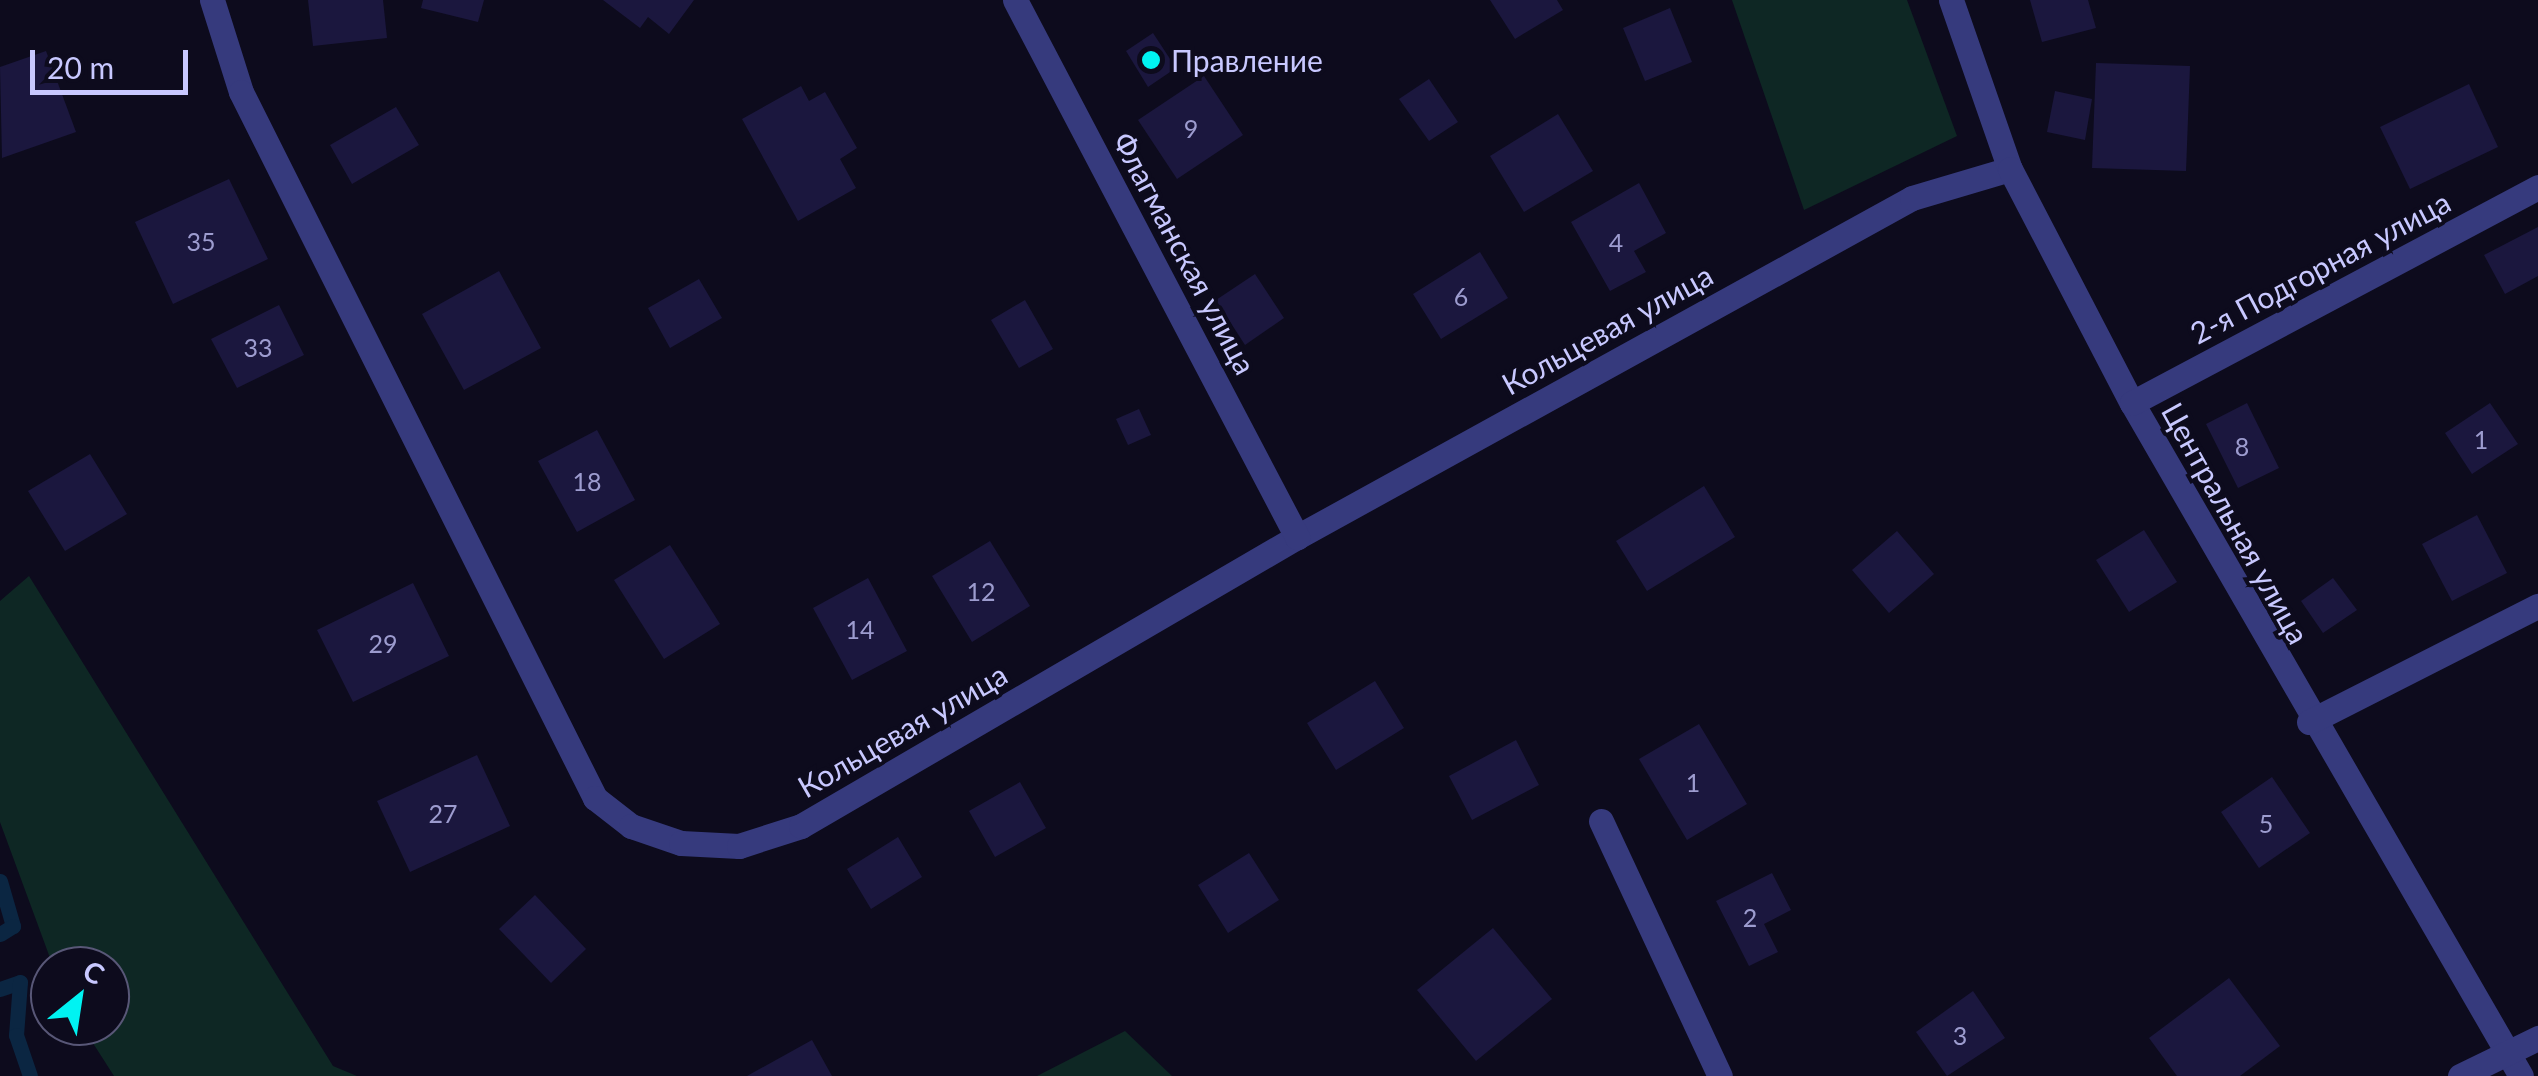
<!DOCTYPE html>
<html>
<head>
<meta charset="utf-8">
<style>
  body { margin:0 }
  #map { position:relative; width:2538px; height:1076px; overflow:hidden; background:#0d0b1d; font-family:Lato,sans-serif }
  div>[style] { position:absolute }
  .green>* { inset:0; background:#0e2724 }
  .stream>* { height:15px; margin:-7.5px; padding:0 7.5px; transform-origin:7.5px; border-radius:7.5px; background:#0b2642 }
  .building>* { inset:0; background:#1b173e }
  .lane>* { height:25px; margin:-12.5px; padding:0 12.5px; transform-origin:12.5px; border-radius:12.5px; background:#363a7d }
  .street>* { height:25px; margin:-12.5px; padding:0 12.5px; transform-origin:12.5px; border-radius:12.5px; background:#363a7d }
  .dots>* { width:28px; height:28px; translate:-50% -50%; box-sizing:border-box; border:5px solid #0d0b1d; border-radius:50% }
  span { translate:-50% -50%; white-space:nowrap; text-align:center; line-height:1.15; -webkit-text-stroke:8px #0d0b1d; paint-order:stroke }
  .number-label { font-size:25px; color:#9d9ccf }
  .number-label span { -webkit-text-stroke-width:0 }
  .poi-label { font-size:30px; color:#c8c8ff }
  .left { translate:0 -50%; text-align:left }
  .street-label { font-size:30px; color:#c8c8ff }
  .north { position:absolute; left:30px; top:946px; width:100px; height:100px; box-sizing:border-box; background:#0d0b1d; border:2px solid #585777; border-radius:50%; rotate:30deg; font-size:28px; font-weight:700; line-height:40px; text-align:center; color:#c8c8ff }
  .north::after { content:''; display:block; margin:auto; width:35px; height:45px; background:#00f3f2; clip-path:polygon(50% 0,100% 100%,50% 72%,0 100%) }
  .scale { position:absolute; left:30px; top:50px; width:158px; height:45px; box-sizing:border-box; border:5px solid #c8c8ff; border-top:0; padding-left:12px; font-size:30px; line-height:35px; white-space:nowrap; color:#c8c8ff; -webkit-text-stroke:8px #0d0b1d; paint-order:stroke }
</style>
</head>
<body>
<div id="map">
  <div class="green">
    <div style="clip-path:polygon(1732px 0,1907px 0,1957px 136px,1804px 210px)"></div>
    <div style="clip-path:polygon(29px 576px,333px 1066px,357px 1076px,114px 1076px,82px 1026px,110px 1026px,110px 966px,53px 966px,0 822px,0 601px)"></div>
    <div style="clip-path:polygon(1125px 1031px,1172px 1076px,1037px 1076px)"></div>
  </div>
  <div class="stream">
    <div style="left:0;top:881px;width:47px;rotate:73.9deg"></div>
    <div style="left:13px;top:926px;width:15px;rotate:148deg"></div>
    <div style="left:0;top:989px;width:21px;rotate:-19deg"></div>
    <div style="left:20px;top:982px;width:53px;rotate:94.3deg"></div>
    <div style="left:16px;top:1035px;width:43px;rotate:71.1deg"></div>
  </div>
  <div class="building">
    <div style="clip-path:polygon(308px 0,383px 0,387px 38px,313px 46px)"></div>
    <div style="clip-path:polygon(423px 0,484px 0,478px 22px,421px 8px)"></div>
    <div style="clip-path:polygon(603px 0,694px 0,669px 34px,648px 17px,640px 28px)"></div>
    <div style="clip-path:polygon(1490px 0,1557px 0,1563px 10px,1515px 39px)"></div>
    <div style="clip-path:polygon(2030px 0,2088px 0,2096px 28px,2042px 42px)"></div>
    <div style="clip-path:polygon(1670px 8px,1692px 62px,1645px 81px,1623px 28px)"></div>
    <div style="clip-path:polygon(1153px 33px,1176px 68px,1148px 87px,1126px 51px)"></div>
    <div style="clip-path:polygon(46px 51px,76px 132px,2px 158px,0 67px)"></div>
    <div style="clip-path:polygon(2096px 63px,2190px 66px,2186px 171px,2092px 168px)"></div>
    <div style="clip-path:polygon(1204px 76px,1243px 135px,1177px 179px,1138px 120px)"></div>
    <div style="clip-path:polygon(1429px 79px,1458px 122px,1429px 141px,1399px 99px)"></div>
    <div style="clip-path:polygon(2469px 84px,2498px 147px,2410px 189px,2380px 127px)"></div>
    <div style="clip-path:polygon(801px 86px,809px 101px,825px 92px,857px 148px,840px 159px,856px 188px,798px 221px,742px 119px)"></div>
    <div style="clip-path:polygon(2055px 91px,2092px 99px,2085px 140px,2047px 132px)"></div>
    <div style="clip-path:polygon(396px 107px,419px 145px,352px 184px,330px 145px)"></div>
    <div style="clip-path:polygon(1558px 114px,1593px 171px,1524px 212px,1490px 156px)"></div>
    <div style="clip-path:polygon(229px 179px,268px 259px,173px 304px,135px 222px)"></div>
    <div style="clip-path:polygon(1639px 183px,1666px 233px,1634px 251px,1646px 272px,1610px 291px,1571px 222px)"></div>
    <div style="clip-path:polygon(2538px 227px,2538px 276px,2505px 294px,2484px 255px)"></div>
    <div style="clip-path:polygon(1480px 252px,1508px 298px,1441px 339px,1413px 294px)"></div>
    <div style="clip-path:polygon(499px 271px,541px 348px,464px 390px,422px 314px)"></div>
    <div style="clip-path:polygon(1255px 274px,1284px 318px,1245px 345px,1216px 300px)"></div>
    <div style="clip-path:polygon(699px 279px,722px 318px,670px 348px,648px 308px)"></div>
    <div style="clip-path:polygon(1025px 300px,1053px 349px,1019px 368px,991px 320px)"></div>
    <div style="clip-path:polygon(279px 305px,304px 355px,237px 388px,211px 339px)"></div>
    <div style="clip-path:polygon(2247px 403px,2279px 468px,2238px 488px,2206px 424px)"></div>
    <div style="clip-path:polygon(2490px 403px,2518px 444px,2472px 474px,2445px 433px)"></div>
    <div style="clip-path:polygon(1139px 409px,1151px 435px,1128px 445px,1116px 419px)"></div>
    <div style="clip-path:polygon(597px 430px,635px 500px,577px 532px,538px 461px)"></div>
    <div style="clip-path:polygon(90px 454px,127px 514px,65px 551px,28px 491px)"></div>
    <div style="clip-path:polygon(1704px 486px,1735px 537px,1647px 591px,1616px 541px)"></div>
    <div style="clip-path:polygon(2477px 515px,2507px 573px,2452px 601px,2422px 544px)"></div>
    <div style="clip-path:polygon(2144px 530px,2177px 582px,2129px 612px,2096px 560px)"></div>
    <div style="clip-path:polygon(1897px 531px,1934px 574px,1889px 613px,1852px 570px)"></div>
    <div style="clip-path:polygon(990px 541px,1030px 606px,972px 642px,932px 576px)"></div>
    <div style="clip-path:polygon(670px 545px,720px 624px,664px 659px,614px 580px)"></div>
    <div style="clip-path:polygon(868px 578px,907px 651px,852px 680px,813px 608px)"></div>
    <div style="clip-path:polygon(2333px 578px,2357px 610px,2323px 633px,2301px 601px)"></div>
    <div style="clip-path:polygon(413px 583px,449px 656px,353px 702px,317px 630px)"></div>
    <div style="clip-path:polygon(1375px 681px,1404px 728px,1336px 770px,1307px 723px)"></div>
    <div style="clip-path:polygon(1699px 724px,1747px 804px,1687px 840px,1639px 759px)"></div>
    <div style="clip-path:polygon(1516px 740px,1539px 785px,1472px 820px,1449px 776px)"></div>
    <div style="clip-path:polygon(477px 755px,510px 826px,410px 872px,377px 801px)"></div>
    <div style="clip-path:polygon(2272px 777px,2310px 833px,2259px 868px,2221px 812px)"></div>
    <div style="clip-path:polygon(1020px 782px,1046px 828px,995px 857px,969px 811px)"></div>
    <div style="clip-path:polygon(898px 837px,922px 877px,871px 909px,847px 869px)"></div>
    <div style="clip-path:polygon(1249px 853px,1279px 900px,1228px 933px,1198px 885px)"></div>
    <div style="clip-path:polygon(1772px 873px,1791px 910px,1764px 924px,1778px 952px,1749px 966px,1716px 901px)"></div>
    <div style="clip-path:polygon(535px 895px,586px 949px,551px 983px,499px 929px)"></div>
    <div style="clip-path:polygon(1493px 928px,1552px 999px,1476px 1061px,1417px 990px)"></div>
    <div style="clip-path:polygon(2229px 978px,2280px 1046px,2240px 1076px,2177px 1076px,2149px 1038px)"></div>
    <div style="clip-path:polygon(1973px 991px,2005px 1038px,1947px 1076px,1916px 1032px)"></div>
    <div style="clip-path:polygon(812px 1040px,832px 1076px,747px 1076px)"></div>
  </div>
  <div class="lane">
    <div style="left:1601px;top:821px;width:281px;rotate:65deg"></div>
  </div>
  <div class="street">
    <div style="left:212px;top:0;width:96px;rotate:72.5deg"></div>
    <div style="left:241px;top:92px;width:790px;rotate:63.37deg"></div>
    <div style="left:595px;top:798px;width:46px;rotate:37.9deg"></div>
    <div style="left:631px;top:826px;width:53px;rotate:18.8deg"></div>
    <div style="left:681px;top:843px;width:58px;rotate:3deg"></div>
    <div style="left:739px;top:846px;width:65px;rotate:-17.9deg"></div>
    <div style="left:801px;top:826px;width:574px;rotate:-30.23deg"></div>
    <div style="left:1297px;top:537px;width:702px;rotate:-28.86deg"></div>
    <div style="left:1912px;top:198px;width:102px;rotate:-16.5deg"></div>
    <div style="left:1015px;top:0;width:607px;rotate:62.29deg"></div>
    <div style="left:1951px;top:0;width:179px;rotate:70.8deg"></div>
    <div style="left:2010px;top:169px;width:264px;rotate:62.5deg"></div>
    <div style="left:2132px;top:403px;width:777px;rotate:59.97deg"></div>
    <div style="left:2132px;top:403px;width:460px;rotate:-28deg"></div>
    <div style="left:2309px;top:722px;width:257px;rotate:-26.9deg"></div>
    <div style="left:2460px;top:1076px;width:87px;rotate:-26deg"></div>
  </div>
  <div class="dots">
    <div style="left:1151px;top:60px;background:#00f3f2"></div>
  </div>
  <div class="number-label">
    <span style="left:1191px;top:128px">9</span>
    <span style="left:201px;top:241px">35</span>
    <span style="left:1616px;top:242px">4</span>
    <span style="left:1461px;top:296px">6</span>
    <span style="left:258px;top:347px">33</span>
    <span style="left:2481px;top:439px">1</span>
    <span style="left:2242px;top:446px">8</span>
    <span style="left:587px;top:481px">18</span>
    <span style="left:981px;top:591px">12</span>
    <span style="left:860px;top:629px">14</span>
    <span style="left:383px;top:643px">29</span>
    <span style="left:1693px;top:782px">1</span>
    <span style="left:443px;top:813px">27</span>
    <span style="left:2266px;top:823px">5</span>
    <span style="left:1750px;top:917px">2</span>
    <span style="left:1960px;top:1035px">3</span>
  </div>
  <div class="poi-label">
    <span class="left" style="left:1171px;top:60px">Правление</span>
  </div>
  <div class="street-label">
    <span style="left:1185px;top:253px;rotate:62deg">Флагманская улица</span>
    <span style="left:2320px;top:267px;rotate:-28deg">2-я Подгорная улица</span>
    <span style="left:1607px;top:329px;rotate:-29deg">Кольцевая улица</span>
    <span style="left:2236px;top:523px;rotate:61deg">Центральная улица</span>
    <span style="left:902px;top:730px;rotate:-30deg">Кольцевая улица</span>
  </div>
  <div class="north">С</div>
  <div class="scale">20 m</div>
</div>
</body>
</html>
